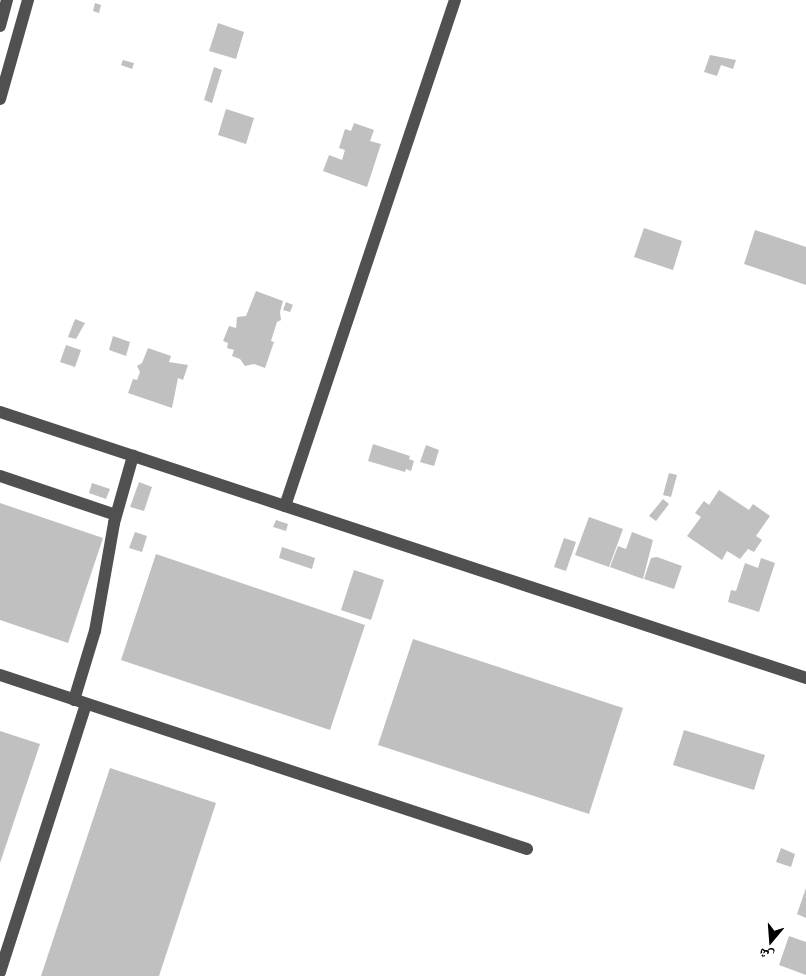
<!DOCTYPE html>
<html>
<head>
<meta charset="utf-8">
<style>
  body { margin:0 }
  #map { position:relative; width:806px; height:976px; overflow:hidden; background:#fff; font-family:Commissioner,"Noto Naskh Arabic",sans-serif }
  div>[style] { position:absolute }
  .building>* { inset:0; background:#c0c0c0 }
  .minor>* { height:12px; margin:-6px; padding:0 6px; transform-origin:6px; border-radius:6px; background:#505050 }
  span { translate:-50% -50%; white-space:nowrap; text-align:center; line-height:1.15; -webkit-text-stroke:4px #fff; paint-order:stroke }
  .north { position:absolute; left:746px; top:916px; width:50px; height:50px; -webkit-text-stroke:4px #fff; paint-order:stroke; rotate:198deg; font-size:14px; font-weight:700; line-height:20px; text-align:center; color:#000 }
  .north::after { content:''; display:block; margin:auto; width:18px; height:22px; background:#000; clip-path:polygon(50% 0,100% 100%,50% 72%,0 100%) }
</style>
</head>
<body>
<div id="map">
  <div class="building">
    <div style="clip-path:polygon(95px 3px,101px 5px,99px 13px,93px 11px)"></div>
    <div style="clip-path:polygon(218px 23px,244px 32px,236px 59px,209px 51px)"></div>
    <div style="clip-path:polygon(710px 55px,736px 60px,733px 69px,721px 65px,717px 76px,704px 72px)"></div>
    <div style="clip-path:polygon(123px 60px,134px 63px,132px 69px,121px 65px)"></div>
    <div style="clip-path:polygon(214px 67px,222px 70px,212px 103px,204px 100px)"></div>
    <div style="clip-path:polygon(226px 109px,254px 118px,246px 144px,218px 135px)"></div>
    <div style="clip-path:polygon(354px 123px,374px 130px,370px 141px,381px 144px,367px 187px,323px 171px,329px 155px,342px 160px,345px 150px,339px 148px,345px 129px,351px 131px)"></div>
    <div style="clip-path:polygon(644px 228px,682px 241px,673px 270px,634px 257px)"></div>
    <div style="clip-path:polygon(755px 230px,806px 247px,806px 285px,744px 264px)"></div>
    <div style="clip-path:polygon(256px 291px,283px 301px,280px 312px,281px 320px,277px 322px,271px 341px,274px 342px,265px 368px,254px 364px,245px 366px,240px 359px,232px 356px,234px 350px,227px 348px,228px 343px,223px 341px,229px 326px,236px 328px,237px 317px,246px 316px)"></div>
    <div style="clip-path:polygon(286px 302px,293px 305px,290px 312px,283px 310px)"></div>
    <div style="clip-path:polygon(75px 319px,85px 323px,76px 339px,68px 337px)"></div>
    <div style="clip-path:polygon(113px 336px,130px 342px,126px 356px,109px 350px)"></div>
    <div style="clip-path:polygon(66px 345px,81px 350px,75px 367px,60px 362px)"></div>
    <div style="clip-path:polygon(148px 348px,171px 356px,169px 362px,188px 365px,183px 380px,178px 378px,172px 408px,128px 393px,133px 379px,137px 380px,140px 372px,137px 366px,142px 363px)"></div>
    <div style="clip-path:polygon(373px 444px,410px 456px,409px 459px,414px 461px,411px 471px,406px 469px,405px 472px,368px 461px)"></div>
    <div style="clip-path:polygon(426px 445px,439px 450px,434px 466px,420px 462px)"></div>
    <div style="clip-path:polygon(669px 473px,677px 475px,671px 497px,663px 495px)"></div>
    <div style="clip-path:polygon(139px 482px,152px 487px,144px 511px,130px 507px)"></div>
    <div style="clip-path:polygon(92px 483px,110px 489px,106px 499px,89px 493px)"></div>
    <div style="clip-path:polygon(719px 490px,749px 510px,753px 504px,770px 516px,756px 536px,762px 540px,754px 552px,748px 549px,740px 559px,727px 551px,722px 560px,687px 536px,701px 517px,695px 513px,704px 501px,709px 505px)"></div>
    <div style="clip-path:polygon(663px 499px,669px 504px,656px 521px,649px 516px)"></div>
    <div style="clip-path:polygon(0 503px,103px 538px,68px 643px,0 620px)"></div>
    <div style="clip-path:polygon(589px 517px,623px 529px,609px 567px,575px 555px)"></div>
    <div style="clip-path:polygon(276px 520px,288px 524px,286px 531px,273px 527px)"></div>
    <div style="clip-path:polygon(135px 532px,147px 536px,142px 552px,129px 548px)"></div>
    <div style="clip-path:polygon(632px 532px,653px 540px,643px 579px,610px 567px,618px 546px,626px 549px)"></div>
    <div style="clip-path:polygon(564px 538px,576px 542px,566px 571px,554px 567px)"></div>
    <div style="clip-path:polygon(282px 547px,315px 558px,312px 569px,279px 558px)"></div>
    <div style="clip-path:polygon(156px 554px,365px 625px,330px 730px,121px 660px)"></div>
    <div style="clip-path:polygon(657px 557px,682px 566px,674px 589px,644px 579px,651px 558px)"></div>
    <div style="clip-path:polygon(761px 558px,775px 563px,759px 612px,728px 602px,731px 590px,736px 591px,745px 563px,758px 568px)"></div>
    <div style="clip-path:polygon(354px 570px,384px 580px,371px 620px,341px 610px)"></div>
    <div style="clip-path:polygon(413px 639px,623px 708px,589px 814px,378px 745px)"></div>
    <div style="clip-path:polygon(684px 730px,765px 755px,754px 790px,673px 765px)"></div>
    <div style="clip-path:polygon(0 731px,40px 744px,0 863px)"></div>
    <div style="clip-path:polygon(110px 768px,216px 803px,159px 976px,41px 976px)"></div>
    <div style="clip-path:polygon(781px 848px,795px 854px,791px 867px,776px 862px)"></div>
    <div style="clip-path:polygon(806px 888px,806px 918px,797px 914px)"></div>
    <div style="clip-path:polygon(789px 936px,806px 942px,806px 975px,779px 965px)"></div>
  </div>
  <div class="minor">
    <div style="left:0;top:26px;width:27px;rotate:-75deg"></div>
    <div style="left:0;top:99px;width:103px;rotate:-74.2deg"></div>
    <div style="left:0;top:412px;width:849px;rotate:18.26deg"></div>
    <div style="left:0;top:476px;width:122px;rotate:18.6deg"></div>
    <div style="left:285px;top:506px;width:534px;rotate:-71.43deg"></div>
    <div style="left:0;top:675px;width:555px;rotate:18.27deg"></div>
    <div style="left:74px;top:700px;width:72px;rotate:-73.1deg"></div>
    <div style="left:95px;top:631px;width:110px;rotate:-80deg"></div>
    <div style="left:114px;top:523px;width:70px;rotate:-74.2deg"></div>
    <div style="left:0;top:972px;width:281px;rotate:-72.2deg"></div>
  </div>
  <div class="north">ش</div>
</div>
</body>
</html>
